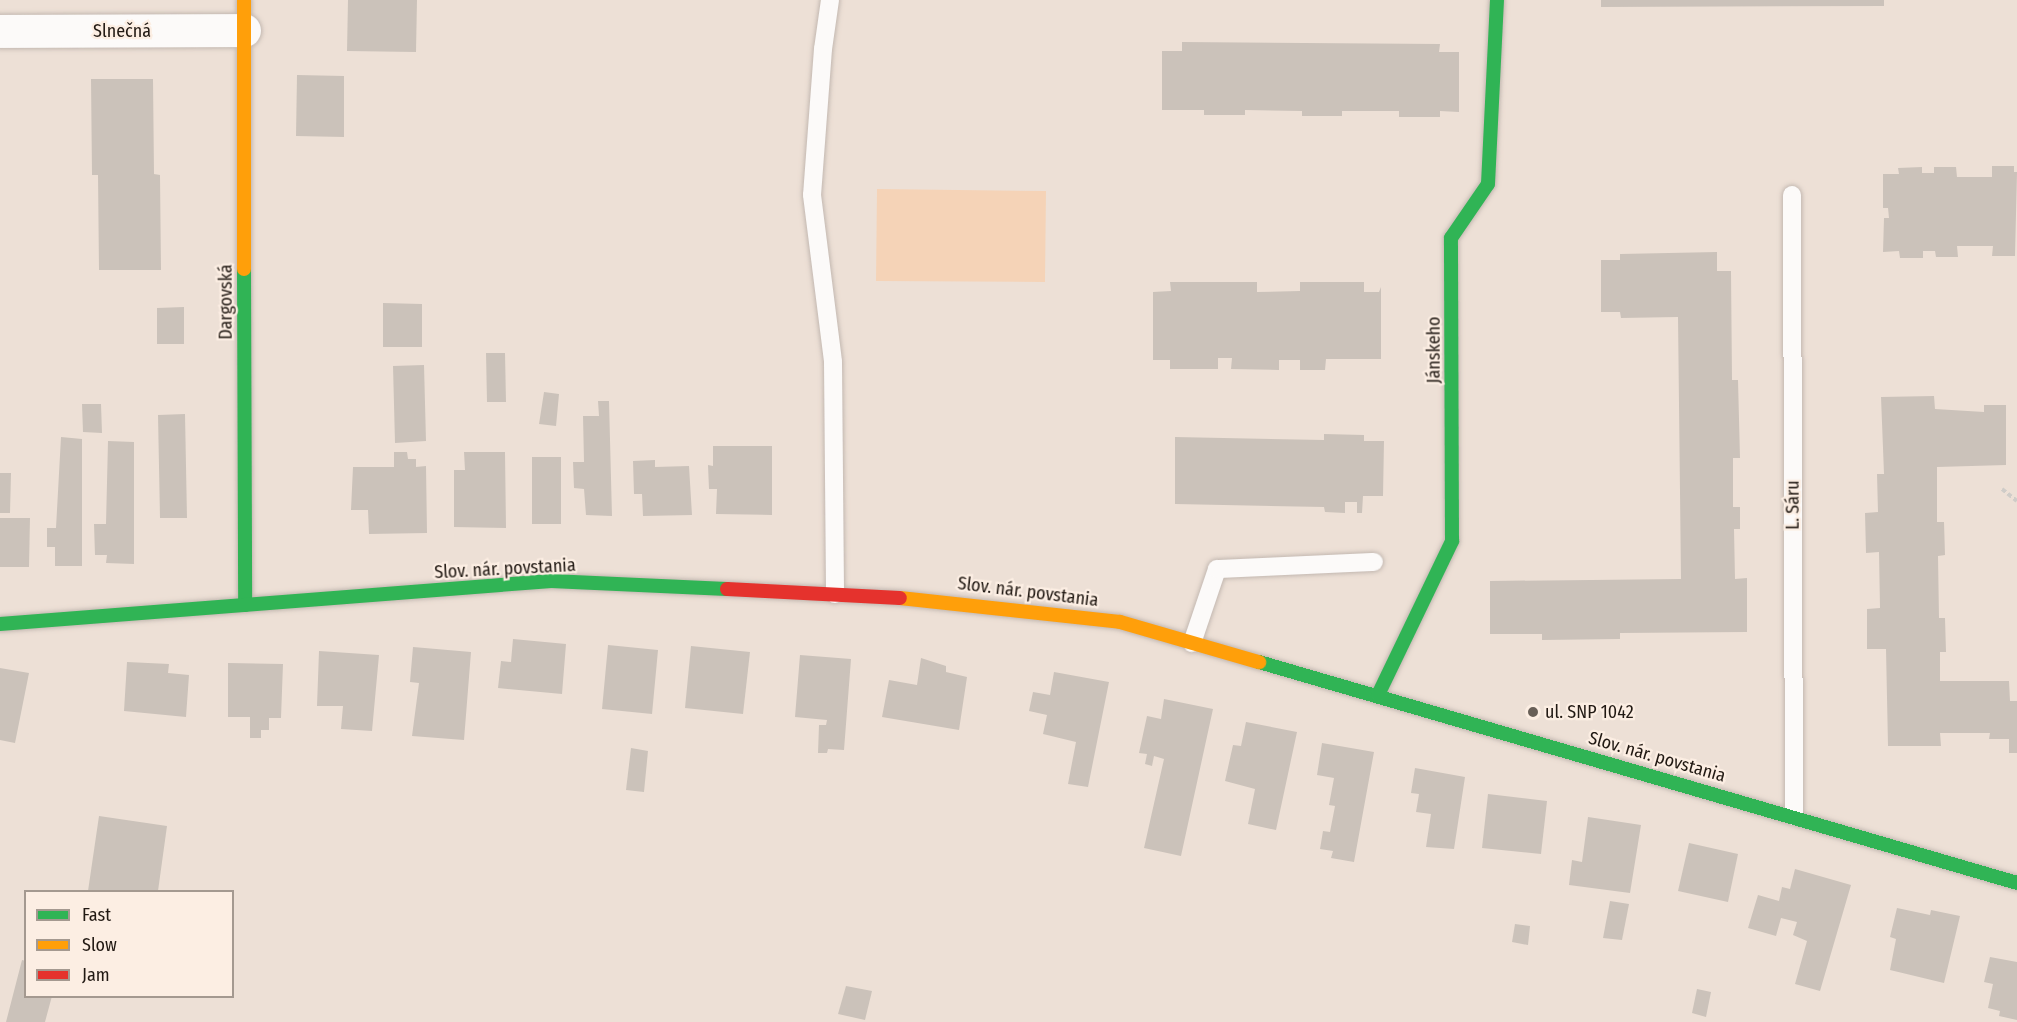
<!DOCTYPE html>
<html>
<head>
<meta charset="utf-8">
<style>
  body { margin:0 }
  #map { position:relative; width:2017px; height:1022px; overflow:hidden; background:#ede0d6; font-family:"Fira Sans Condensed",sans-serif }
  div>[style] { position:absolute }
  .green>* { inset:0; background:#f5d3b7 }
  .building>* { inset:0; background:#cbc2ba }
  .path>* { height:4px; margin-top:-2px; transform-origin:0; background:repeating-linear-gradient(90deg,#cfccc8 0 4.5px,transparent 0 7.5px) }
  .roads { filter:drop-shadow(0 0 2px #c3b8b1) drop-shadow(0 0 2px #c3b8b1) }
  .lane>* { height:18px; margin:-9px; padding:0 9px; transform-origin:9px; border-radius:9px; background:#fcfaf9 }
  .street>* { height:33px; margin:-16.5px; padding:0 16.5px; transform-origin:16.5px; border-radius:16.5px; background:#fcfaf9 }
  .fast>* { height:14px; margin:-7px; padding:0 7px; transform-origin:7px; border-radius:7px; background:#30b455 }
  .slow>* { height:14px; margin:-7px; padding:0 7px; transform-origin:7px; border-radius:7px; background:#ff9f0a }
  .jam>* { height:14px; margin:-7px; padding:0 7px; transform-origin:7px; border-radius:7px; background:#e5322d }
  .dots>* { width:16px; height:16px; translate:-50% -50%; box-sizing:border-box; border:3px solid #fceee3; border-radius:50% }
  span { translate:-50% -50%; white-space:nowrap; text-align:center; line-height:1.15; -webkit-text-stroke:4.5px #fceee3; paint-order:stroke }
  .street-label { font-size:18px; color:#211913 }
  .poi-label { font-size:18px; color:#211913 }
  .left { translate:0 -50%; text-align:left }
  .legend { position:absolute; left:24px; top:890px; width:210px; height:108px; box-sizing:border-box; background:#fceee3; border:2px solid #a49990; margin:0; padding:8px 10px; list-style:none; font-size:18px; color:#211913 }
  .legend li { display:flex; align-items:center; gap:12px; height:30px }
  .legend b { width:30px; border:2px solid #a49990 }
</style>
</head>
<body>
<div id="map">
  <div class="green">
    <div style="clip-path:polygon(877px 189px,1046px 191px,1045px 282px,876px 281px)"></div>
  </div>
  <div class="building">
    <div style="clip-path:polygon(348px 0,417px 0,416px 52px,347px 51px)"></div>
    <div style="clip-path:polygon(1601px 0,1884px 0,1884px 6px,1601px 7px)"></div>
    <div style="clip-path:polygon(1182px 42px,1440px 44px,1439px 52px,1459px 52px,1459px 112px,1440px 111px,1440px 117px,1399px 117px,1399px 111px,1342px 111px,1342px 116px,1302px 116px,1302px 111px,1245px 110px,1245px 115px,1204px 115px,1204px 110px,1162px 110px,1162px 51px,1182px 51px)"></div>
    <div style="clip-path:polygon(297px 75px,344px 76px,344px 137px,296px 136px)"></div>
    <div style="clip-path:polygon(91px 79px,153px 79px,154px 174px,160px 175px,161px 270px,99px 270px,98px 175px,92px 175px)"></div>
    <div style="clip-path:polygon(1992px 166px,2014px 166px,2014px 172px,2017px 172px,2015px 256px,1992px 256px,1993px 246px,1957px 246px,1958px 257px,1936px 257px,1935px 251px,1923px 251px,1923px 258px,1900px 258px,1899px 251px,1883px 252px,1884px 218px,1889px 218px,1888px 208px,1883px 208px,1883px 174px,1899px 174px,1898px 168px,1922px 167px,1922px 173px,1934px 173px,1934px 167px,1956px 167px,1957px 177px,1992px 177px)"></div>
    <div style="clip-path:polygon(1717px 252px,1717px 271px,1731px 271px,1732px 380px,1738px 380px,1740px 458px,1733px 458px,1733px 507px,1740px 507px,1740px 529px,1734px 529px,1735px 579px,1747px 578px,1747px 632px,1620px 633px,1620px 639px,1542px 640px,1542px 634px,1490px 634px,1490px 581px,1681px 579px,1678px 317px,1621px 318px,1620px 312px,1601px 312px,1601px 260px,1620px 260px,1620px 254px)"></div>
    <div style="clip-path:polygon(1170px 282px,1257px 282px,1257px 292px,1300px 291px,1300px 282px,1364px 282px,1364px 292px,1379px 292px,1381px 287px,1381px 359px,1326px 359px,1325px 370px,1300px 370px,1300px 360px,1279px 360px,1279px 370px,1231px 369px,1232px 358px,1218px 358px,1218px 369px,1170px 369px,1170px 360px,1153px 360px,1153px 292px,1171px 291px)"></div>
    <div style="clip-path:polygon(383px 303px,422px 304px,422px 347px,383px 347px)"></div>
    <div style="clip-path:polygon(184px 307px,184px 344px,157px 344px,157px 308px)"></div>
    <div style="clip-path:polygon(486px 353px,505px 353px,506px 402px,487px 402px)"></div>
    <div style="clip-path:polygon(424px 365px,426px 441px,395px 443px,393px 366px)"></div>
    <div style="clip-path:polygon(544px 392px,559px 394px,556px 426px,539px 424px)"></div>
    <div style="clip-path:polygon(1934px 396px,1935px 409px,1984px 412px,1984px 405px,2006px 405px,2006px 465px,1937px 467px,1937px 522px,1944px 522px,1945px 555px,1938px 556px,1939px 618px,1945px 618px,1946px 652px,1940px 652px,1940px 681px,2009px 681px,2010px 701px,2017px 701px,2017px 753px,2009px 753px,2009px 739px,1989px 739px,1990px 733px,1940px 733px,1941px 746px,1888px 746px,1886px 649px,1867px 649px,1867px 609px,1880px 608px,1879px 552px,1866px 553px,1865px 513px,1878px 512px,1877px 474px,1884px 474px,1881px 397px)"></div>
    <div style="clip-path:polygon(598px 401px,609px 401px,612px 516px,586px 515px,584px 489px,574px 488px,573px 462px,584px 462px,583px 416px,599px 416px)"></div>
    <div style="clip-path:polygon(82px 404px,101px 404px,102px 433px,83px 432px)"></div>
    <div style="clip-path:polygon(185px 414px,187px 518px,160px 518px,158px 415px)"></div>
    <div style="clip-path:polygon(1324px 434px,1364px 435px,1364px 441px,1384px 441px,1383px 496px,1363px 496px,1362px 513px,1357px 513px,1357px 502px,1345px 502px,1345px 513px,1325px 512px,1324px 507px,1175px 504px,1175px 437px,1324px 440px)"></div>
    <div style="clip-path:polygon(61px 437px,82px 439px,82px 566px,55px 566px,55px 547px,47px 547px,47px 528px,56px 528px)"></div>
    <div style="clip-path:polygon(108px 441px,134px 442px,134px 564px,106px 563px,107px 555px,95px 555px,94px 524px,106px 524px)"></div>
    <div style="clip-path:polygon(713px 446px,772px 446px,772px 515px,716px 514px,717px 489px,709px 489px,708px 465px,713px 466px)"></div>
    <div style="clip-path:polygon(394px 452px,407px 452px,408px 459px,416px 459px,416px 467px,426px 466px,427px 533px,369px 534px,368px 510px,351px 510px,353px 467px,394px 467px)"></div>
    <div style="clip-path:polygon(464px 452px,505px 452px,506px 528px,454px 527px,454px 470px,465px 470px)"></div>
    <div style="clip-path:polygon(532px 457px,561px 457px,561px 524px,532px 524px)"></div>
    <div style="clip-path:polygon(655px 460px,655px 467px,689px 466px,692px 515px,643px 516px,642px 494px,634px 494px,633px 461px)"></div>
    <div style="clip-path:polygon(0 473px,11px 473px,10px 513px,0 513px)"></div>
    <div style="clip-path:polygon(0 518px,30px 518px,29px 567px,0 567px)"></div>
    <div style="clip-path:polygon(513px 639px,566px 644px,562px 694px,498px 688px,501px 661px,511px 662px)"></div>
    <div style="clip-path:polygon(608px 645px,658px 650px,652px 714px,602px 709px)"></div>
    <div style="clip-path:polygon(691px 646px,750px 652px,743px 714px,685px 708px)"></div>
    <div style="clip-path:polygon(413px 647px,471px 652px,464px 740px,412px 736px,419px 683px,410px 682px)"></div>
    <div style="clip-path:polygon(319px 651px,379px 655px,372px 731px,341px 729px,343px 706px,317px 706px)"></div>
    <div style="clip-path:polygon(800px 655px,851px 659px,844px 750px,828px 749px,827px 753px,818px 753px,819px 725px,826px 725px,827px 720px,795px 717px)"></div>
    <div style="clip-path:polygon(921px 658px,946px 666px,946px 672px,967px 677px,959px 730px,882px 717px,889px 680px,917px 685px)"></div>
    <div style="clip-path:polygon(127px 662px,169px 664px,168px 673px,189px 675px,186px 717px,124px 711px)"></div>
    <div style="clip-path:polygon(228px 663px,283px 664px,281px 718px,269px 718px,269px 730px,261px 730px,261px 738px,250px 738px,250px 717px,228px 717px)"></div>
    <div style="clip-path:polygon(0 668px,29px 673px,15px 743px,0 740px)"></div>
    <div style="clip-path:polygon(1054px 672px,1109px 682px,1088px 787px,1068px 784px,1076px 742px,1043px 734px,1047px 715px,1029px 711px,1033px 692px,1050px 695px)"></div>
    <div style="clip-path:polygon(1164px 699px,1213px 709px,1181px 856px,1144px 848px,1164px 759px,1154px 756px,1152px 766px,1145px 764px,1147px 754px,1139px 753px,1147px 716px,1161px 719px)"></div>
    <div style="clip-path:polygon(1246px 722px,1297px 732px,1276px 830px,1248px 824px,1255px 789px,1225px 781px,1233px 745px,1241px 746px)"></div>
    <div style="clip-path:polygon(1322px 743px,1374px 752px,1354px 862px,1331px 858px,1333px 851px,1320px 849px,1323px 831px,1330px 832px,1335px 806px,1329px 805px,1334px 778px,1317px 775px)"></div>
    <div style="clip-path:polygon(631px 748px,648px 751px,644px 792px,626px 790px)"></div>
    <div style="clip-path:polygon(1415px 768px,1465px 777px,1454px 849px,1426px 847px,1431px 814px,1416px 812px,1419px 794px,1411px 793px)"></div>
    <div style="clip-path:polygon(1488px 794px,1547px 801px,1541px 854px,1482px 848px)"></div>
    <div style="clip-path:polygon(99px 816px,167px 826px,158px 891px,88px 891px)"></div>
    <div style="clip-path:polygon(1588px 817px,1641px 825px,1630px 893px,1569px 885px,1572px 860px,1582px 862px)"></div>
    <div style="clip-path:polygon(1689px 843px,1738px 854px,1728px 902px,1678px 891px)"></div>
    <div style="clip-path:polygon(1795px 869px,1851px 885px,1820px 991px,1795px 984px,1807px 941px,1793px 935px,1797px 922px,1781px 918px,1776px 936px,1748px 928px,1758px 895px,1779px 901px,1782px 887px,1790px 889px)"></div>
    <div style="clip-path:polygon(1610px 901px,1629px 904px,1622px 940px,1603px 938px)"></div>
    <div style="clip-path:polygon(1897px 908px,1930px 915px,1931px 910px,1960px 916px,1944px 983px,1890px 970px,1896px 939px,1890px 937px)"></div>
    <div style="clip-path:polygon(1515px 924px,1530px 926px,1528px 945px,1512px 942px)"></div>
    <div style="clip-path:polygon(1990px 957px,2017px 962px,2017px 1020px,1999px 1016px,2000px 1011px,1988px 1008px,1993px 984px,1984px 982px)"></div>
    <div style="clip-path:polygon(22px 960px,26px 961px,26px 996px,52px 996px,45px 1022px,6px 1022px)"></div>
    <div style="clip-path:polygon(846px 986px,872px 991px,865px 1020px,838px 1014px)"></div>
    <div style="clip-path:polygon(1697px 989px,1711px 992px,1706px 1017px,1692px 1013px)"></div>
  </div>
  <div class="path">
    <div style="left:2002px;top:489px;width:19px;rotate:39deg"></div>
  </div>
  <div class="roads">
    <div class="lane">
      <div style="left:830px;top:0;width:49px;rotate:98.1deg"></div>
      <div style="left:823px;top:49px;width:146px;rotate:94.3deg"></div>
      <div style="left:812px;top:195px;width:168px;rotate:82.8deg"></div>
      <div style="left:833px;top:362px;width:232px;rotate:89.5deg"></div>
      <div style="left:1792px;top:195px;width:621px;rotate:89.82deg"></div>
      <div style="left:1192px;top:643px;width:78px;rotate:-71.3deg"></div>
      <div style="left:1217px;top:569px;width:157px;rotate:-2.6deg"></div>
    </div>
    <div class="street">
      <div style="left:0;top:31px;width:244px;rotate:-0.2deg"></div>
    </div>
    <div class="fast">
      <div style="left:244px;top:269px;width:336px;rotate:89.8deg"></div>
      <div style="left:0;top:624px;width:553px;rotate:-4.46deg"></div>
      <div style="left:551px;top:581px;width:176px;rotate:2.6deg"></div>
      <div style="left:1259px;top:662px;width:790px;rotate:16.25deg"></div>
      <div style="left:1378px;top:695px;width:171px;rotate:-64.3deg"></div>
      <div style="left:1452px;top:541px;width:303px;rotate:-90.2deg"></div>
      <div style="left:1451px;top:238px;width:65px;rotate:-55.6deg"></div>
      <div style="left:1488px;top:184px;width:184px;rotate:-87.2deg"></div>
    </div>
    <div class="slow">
      <div style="left:244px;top:0;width:269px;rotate:90deg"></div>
      <div style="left:900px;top:598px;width:221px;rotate:6.2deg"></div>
      <div style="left:1120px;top:622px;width:145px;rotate:16.1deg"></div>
    </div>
    <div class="jam">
      <div style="left:727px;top:589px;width:173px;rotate:3deg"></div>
    </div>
  </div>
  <div class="dots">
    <div style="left:1533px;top:712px;background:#685f57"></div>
  </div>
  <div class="street-label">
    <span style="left:122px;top:31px">Slnečná</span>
    <span style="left:226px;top:302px;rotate:-90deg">Dargovská</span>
    <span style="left:1434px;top:350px;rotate:-90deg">Jánskeho</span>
    <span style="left:1793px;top:505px;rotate:-90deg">L. Sáru</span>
    <span style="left:505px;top:569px;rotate:-3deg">Slov. nár. povstania</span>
    <span style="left:1028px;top:592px;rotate:7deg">Slov. nár. povstania</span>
    <span style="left:1657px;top:757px;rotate:16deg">Slov. nár. povstania</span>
  </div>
  <div class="poi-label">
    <span class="left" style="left:1545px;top:712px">ul. SNP 1042</span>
  </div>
  <ul class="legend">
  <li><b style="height:8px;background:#30b455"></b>Fast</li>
  <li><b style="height:8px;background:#ff9f0a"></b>Slow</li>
  <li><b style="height:8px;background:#e5322d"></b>Jam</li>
  </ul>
</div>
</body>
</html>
